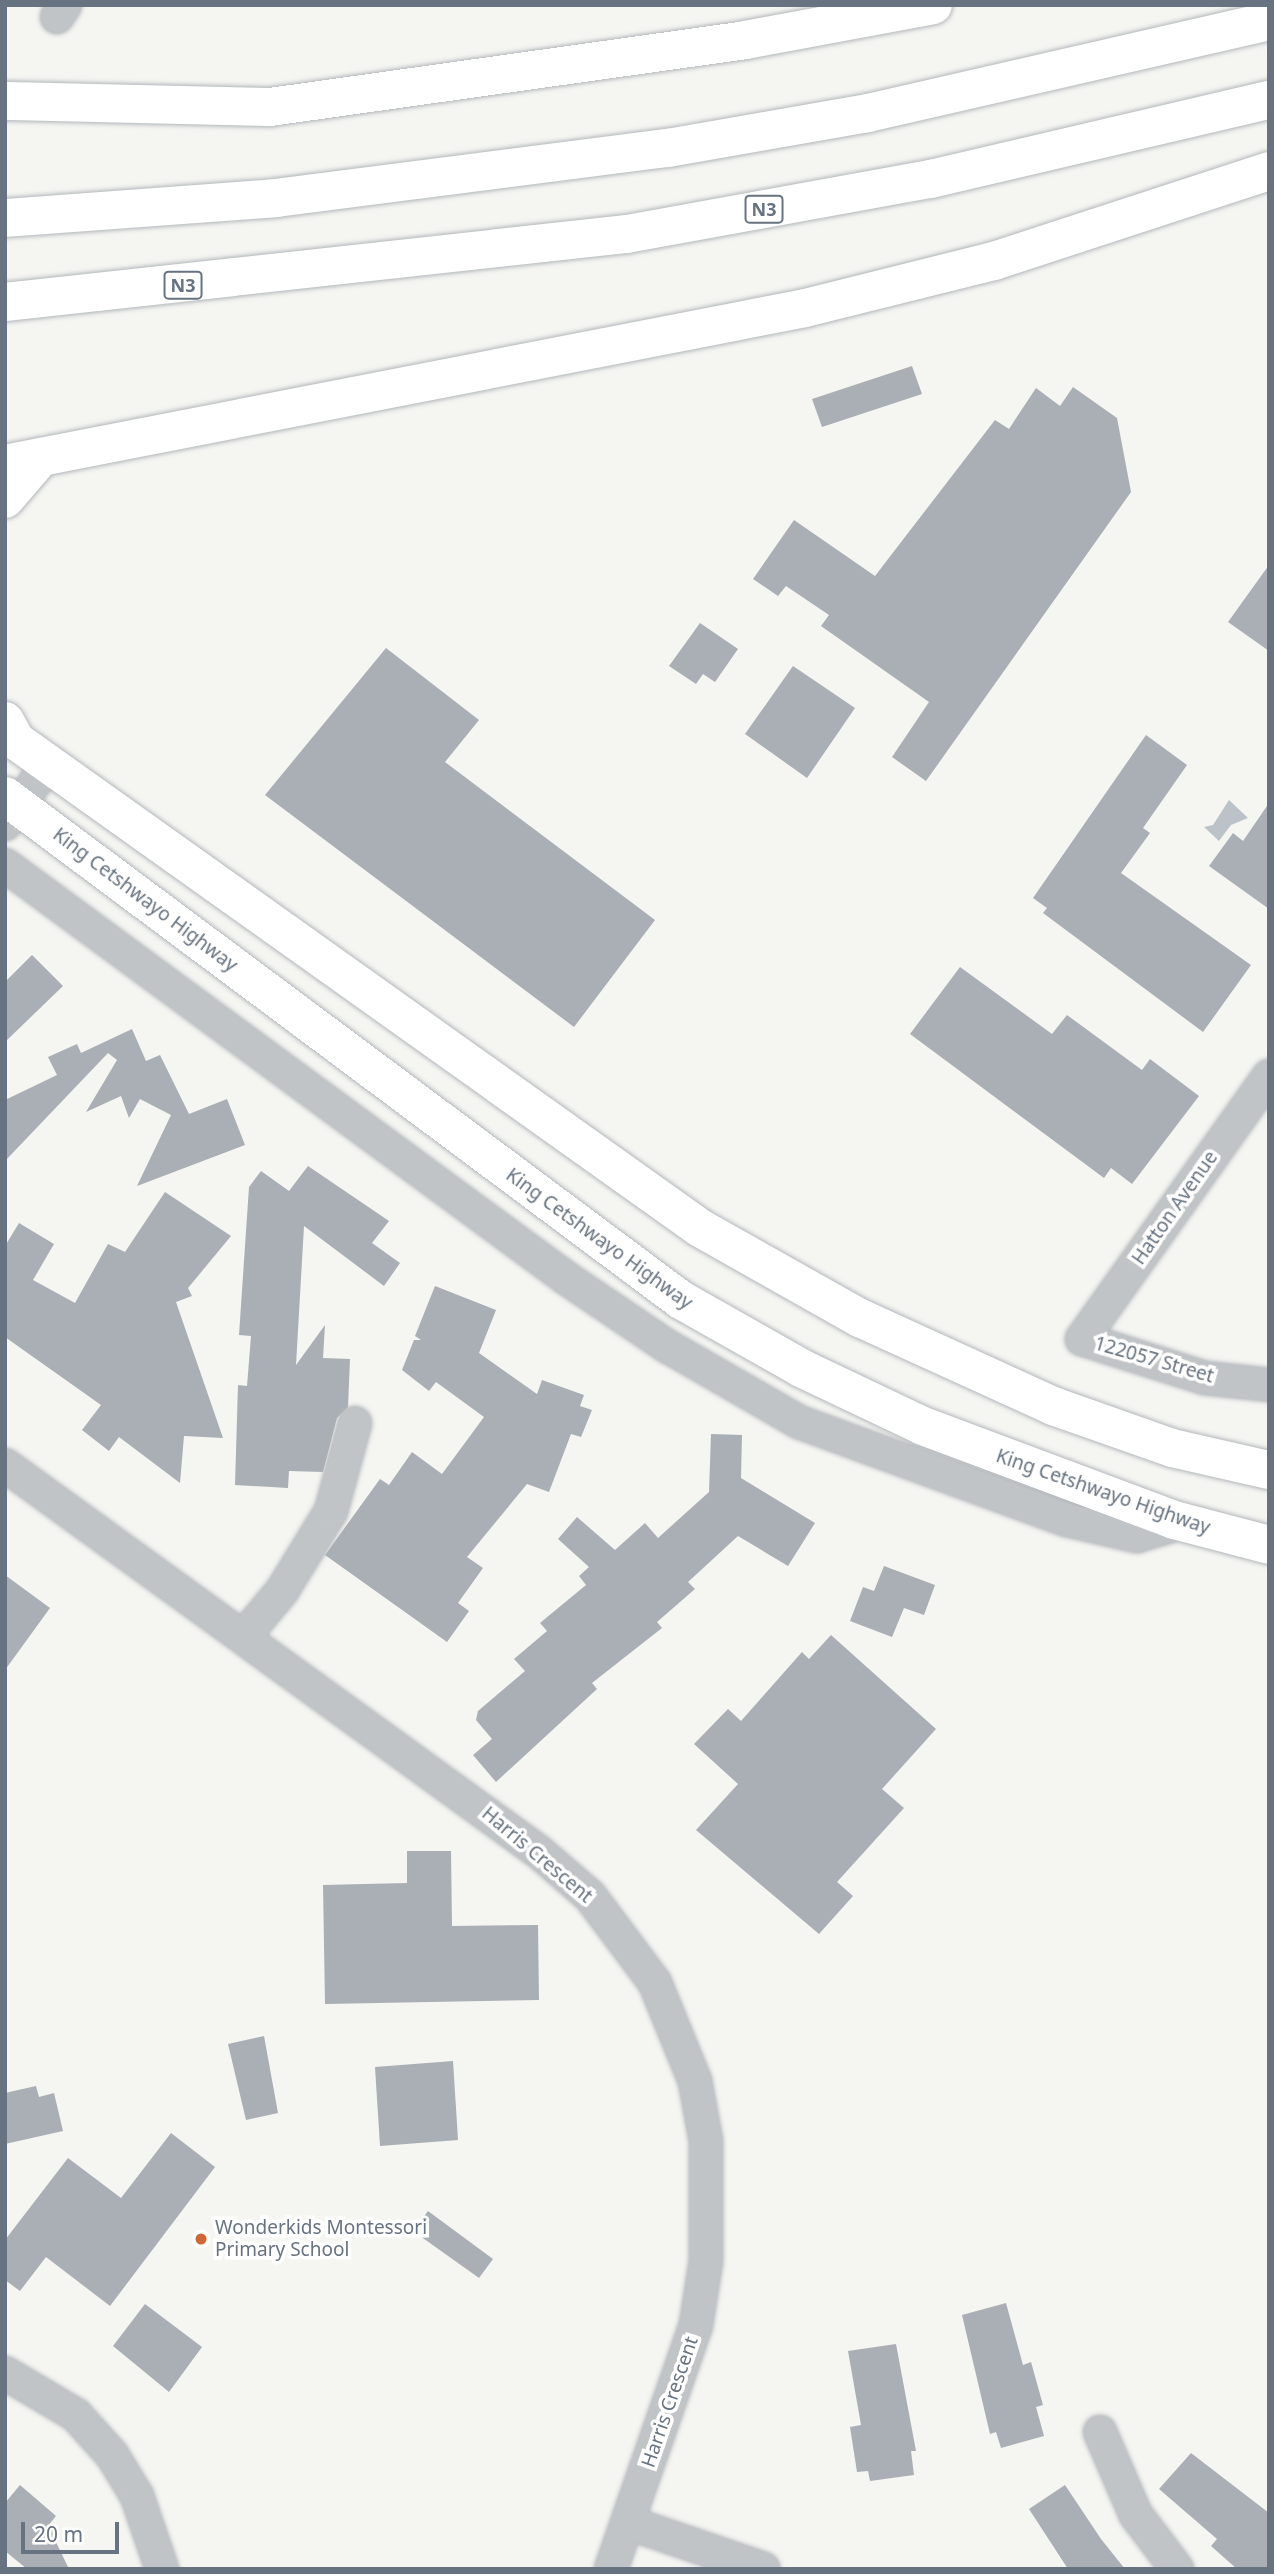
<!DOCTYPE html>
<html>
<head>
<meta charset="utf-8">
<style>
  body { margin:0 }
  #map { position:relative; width:1274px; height:2574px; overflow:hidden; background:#f5f5f2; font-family:"Noto Sans",sans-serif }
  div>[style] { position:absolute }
  .water>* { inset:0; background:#bbc3c8 }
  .building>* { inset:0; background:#a9afb4 }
  .roads { filter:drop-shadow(0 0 2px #b3b7bb) drop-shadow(0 0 2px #b3b7bb) }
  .minor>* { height:32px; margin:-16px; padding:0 16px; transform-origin:16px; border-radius:16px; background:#c1c4c7 }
  .secondary>* { height:38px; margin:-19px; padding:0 19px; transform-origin:19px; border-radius:19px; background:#fff }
  .motorway>* { height:38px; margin:-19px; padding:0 19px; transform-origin:19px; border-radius:19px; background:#fff }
  .dots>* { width:19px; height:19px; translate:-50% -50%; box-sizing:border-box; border:4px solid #fff; border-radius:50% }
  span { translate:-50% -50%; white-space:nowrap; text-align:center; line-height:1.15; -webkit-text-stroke:7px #fff; paint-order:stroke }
  .shield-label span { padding:2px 5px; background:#fff; border:2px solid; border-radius:5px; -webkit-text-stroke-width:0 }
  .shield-label { font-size:18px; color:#677380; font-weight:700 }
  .street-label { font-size:19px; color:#677380 }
  .poi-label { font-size:19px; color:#677380 }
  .left { translate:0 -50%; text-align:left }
  .frame { position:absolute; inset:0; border:7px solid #677380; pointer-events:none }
  .scale { position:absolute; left:21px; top:2522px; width:98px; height:32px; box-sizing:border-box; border:4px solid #677380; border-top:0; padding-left:9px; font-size:21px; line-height:24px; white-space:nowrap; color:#677380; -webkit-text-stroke:5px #fff; paint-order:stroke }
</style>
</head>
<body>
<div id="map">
  <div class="water">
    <div style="clip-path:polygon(1229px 800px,1248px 818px,1231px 825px,1219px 841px,1204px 827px,1213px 825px)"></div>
  </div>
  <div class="building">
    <div style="clip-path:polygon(912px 366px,922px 394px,822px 427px,812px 399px)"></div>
    <div style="clip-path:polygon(1073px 387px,1117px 418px,1131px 492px,926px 781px,892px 757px,929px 702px,821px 626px,829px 615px,786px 586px,778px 596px,753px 579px,794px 520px,875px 576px,995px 420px,1009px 429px,1036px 388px,1060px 406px)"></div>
    <div style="clip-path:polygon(1269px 565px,1269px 651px,1228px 622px)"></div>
    <div style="clip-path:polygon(700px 623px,738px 649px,715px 682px,703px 674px,696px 684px,669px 666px)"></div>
    <div style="clip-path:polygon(386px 648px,479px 720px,445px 762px,655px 920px,574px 1027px,265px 795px)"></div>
    <div style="clip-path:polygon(793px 666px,855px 708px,807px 778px,745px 734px)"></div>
    <div style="clip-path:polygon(1146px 735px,1187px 765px,1143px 828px,1150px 833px,1121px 873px,1251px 965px,1203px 1032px,1043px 913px,1047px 908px,1033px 898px)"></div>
    <div style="clip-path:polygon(1269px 803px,1269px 909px,1209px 866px,1233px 833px,1243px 841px)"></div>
    <div style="clip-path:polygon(32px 955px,63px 986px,5px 1042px,5px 982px)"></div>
    <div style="clip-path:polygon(960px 967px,1052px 1034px,1067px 1015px,1142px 1070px,1150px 1059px,1199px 1096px,1132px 1184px,1111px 1168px,1104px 1178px,910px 1034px)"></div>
    <div style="clip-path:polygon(132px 1029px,146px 1061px,160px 1055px,189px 1114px,227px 1099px,245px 1145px,137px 1186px,171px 1115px,140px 1099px,129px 1118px,121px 1096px,86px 1112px,117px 1060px,108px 1053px,5px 1161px,5px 1100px,57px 1075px,48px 1057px,77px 1044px,81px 1053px)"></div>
    <div style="clip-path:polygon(308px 1166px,389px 1221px,372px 1243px,400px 1263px,384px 1286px,304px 1226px,296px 1365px,325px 1325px,323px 1358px,350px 1359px,348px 1407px,337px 1418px,323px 1472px,289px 1471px,288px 1488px,235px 1485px,238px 1385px,247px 1386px,251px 1336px,239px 1335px,249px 1187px,261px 1171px,289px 1191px)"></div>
    <div style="clip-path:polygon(165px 1192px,231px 1236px,188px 1288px,192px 1296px,176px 1302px,223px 1438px,184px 1436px,180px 1483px,119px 1437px,109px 1451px,82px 1430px,101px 1405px,5px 1337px,5px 1246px,19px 1223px,54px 1244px,33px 1280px,75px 1303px,108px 1244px,125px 1252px)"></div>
    <div style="clip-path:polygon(435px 1286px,496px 1310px,479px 1353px,537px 1394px,542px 1380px,584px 1395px,580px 1406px,592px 1410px,581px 1437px,571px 1434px,549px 1492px,527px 1484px,467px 1557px,483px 1568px,458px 1603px,469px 1611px,447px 1642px,325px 1555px,380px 1479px,389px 1485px,412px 1452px,442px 1474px,484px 1417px,436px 1382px,429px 1391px,402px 1370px,414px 1340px,421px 1340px,415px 1336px)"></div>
    <div style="clip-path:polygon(711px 1434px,742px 1435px,741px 1478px,815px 1523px,788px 1566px,738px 1536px,688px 1582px,695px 1589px,657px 1622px,662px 1628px,592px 1683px,597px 1689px,496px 1782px,473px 1755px,492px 1739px,476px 1720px,478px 1711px,525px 1671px,514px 1659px,547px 1631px,540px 1623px,586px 1585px,579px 1576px,589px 1567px,558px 1539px,577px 1517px,615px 1550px,645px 1523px,658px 1538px,709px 1492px)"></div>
    <div style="clip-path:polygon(884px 1566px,935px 1585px,924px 1615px,904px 1608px,892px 1637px,850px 1621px,863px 1587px,874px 1591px)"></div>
    <div style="clip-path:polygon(5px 1575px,50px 1608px,5px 1670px)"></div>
    <div style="clip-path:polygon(831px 1635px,936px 1729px,882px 1789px,904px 1808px,837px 1882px,853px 1896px,819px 1934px,696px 1830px,738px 1784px,694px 1744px,728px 1709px,741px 1721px,802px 1652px,809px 1659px)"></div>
    <div style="clip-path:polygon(407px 1851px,451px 1851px,452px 1926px,538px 1925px,539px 2000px,325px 2004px,323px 1885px,407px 1883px)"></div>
    <div style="clip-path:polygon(264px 2036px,278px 2113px,246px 2120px,228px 2044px)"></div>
    <div style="clip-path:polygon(453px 2061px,458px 2140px,380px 2146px,375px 2067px)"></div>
    <div style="clip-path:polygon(36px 2086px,39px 2097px,54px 2093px,63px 2131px,5px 2144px,5px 2093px)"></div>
    <div style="clip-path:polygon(171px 2133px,215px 2167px,110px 2306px,46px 2257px,20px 2291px,5px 2280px,5px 2240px,68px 2158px,121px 2198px)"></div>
    <div style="clip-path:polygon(428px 2211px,493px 2259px,479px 2278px,413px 2231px)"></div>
    <div style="clip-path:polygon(1006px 2303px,1023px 2365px,1031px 2362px,1043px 2405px,1036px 2407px,1044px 2436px,1001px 2448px,996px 2432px,990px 2434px,962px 2315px)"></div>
    <div style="clip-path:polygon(145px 2304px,202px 2347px,169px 2392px,113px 2346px)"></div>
    <div style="clip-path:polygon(896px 2344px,916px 2451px,911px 2451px,914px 2475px,870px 2481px,868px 2471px,857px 2472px,850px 2427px,861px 2425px,848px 2351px)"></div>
    <div style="clip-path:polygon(1191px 2453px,1269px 2513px,1269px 2569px,1237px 2569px,1211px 2546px,1217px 2539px,1159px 2489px)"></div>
    <div style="clip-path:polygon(20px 2485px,56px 2516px,48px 2526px,59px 2536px,55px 2540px,69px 2569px,27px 2569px,5px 2551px,5px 2503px)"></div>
    <div style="clip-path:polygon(1065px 2485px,1101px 2539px,1125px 2569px,1068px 2569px,1029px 2509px)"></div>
  </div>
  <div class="roads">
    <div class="minor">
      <div style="left:57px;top:17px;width:14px;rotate:-56deg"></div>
      <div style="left:5px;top:824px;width:72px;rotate:-54.1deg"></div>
      <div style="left:5px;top:865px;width:697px;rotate:36.36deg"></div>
      <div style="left:566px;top:1278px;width:122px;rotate:34deg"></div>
      <div style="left:667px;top:1346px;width:152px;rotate:29.9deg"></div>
      <div style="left:799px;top:1422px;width:285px;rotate:20.1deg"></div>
      <div style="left:1067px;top:1520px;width:72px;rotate:12.9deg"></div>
      <div style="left:1137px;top:1536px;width:49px;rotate:-16.6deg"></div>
      <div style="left:1269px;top:1076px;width:323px;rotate:125.4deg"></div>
      <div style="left:1082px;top:1339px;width:129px;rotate:17.6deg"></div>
      <div style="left:1205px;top:1378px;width:64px;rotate:6.2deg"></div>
      <div style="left:5px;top:1465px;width:659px;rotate:35.93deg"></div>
      <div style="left:539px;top:1852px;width:67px;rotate:40.8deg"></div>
      <div style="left:590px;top:1896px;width:109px;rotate:53.2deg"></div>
      <div style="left:655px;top:1983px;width:106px;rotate:67.8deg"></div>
      <div style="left:695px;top:2081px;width:61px;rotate:79.6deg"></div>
      <div style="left:706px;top:2141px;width:120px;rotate:90deg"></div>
      <div style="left:706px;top:2261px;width:65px;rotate:98.9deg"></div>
      <div style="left:696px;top:2325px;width:258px;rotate:109.2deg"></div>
      <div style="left:246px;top:1634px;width:56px;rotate:-50.1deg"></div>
      <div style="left:282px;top:1591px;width:94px;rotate:-58.5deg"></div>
      <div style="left:331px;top:1511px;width:91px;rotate:-74.7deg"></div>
      <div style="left:5px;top:2373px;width:82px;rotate:30.6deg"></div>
      <div style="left:76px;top:2415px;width:54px;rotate:48deg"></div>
      <div style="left:112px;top:2455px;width:48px;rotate:58.6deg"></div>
      <div style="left:137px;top:2496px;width:77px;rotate:71.1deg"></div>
      <div style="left:1100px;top:2432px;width:90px;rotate:66.6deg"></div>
      <div style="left:1136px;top:2515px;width:68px;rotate:52.8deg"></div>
      <div style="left:629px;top:2523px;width:142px;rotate:18.9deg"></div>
    </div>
    <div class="secondary">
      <div style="left:5px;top:733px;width:853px;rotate:35.46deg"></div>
      <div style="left:700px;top:1228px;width:184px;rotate:29.4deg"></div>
      <div style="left:860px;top:1318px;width:212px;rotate:24.5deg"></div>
      <div style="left:1053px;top:1406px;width:126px;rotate:19.4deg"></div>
      <div style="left:1172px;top:1448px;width:99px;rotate:12.8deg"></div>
      <div style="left:5px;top:796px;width:843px;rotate:36.71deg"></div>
      <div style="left:681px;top:1300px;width:138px;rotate:29.5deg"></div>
      <div style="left:801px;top:1368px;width:135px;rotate:25.4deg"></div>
      <div style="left:923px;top:1426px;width:268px;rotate:20.5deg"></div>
      <div style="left:1174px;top:1520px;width:98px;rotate:14.7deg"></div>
    </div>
    <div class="motorway">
      <div style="left:5px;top:101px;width:265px;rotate:1.3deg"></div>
      <div style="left:270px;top:107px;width:480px;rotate:-8deg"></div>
      <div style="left:745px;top:40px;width:191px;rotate:-10.5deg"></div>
      <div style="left:5px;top:218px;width:272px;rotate:-4.2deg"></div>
      <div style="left:276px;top:198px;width:395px;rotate:-7.3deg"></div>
      <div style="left:668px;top:148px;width:203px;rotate:-9.9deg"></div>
      <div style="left:868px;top:113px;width:411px;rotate:-12.9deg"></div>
      <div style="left:5px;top:302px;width:626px;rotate:-6.24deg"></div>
      <div style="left:627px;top:234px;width:309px;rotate:-10.3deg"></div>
      <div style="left:931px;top:179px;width:347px;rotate:-13.2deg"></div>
      <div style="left:5px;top:464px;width:815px;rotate:-11.03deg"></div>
      <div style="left:805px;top:308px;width:195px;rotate:-14deg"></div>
      <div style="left:994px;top:261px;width:289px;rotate:-18.1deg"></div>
      <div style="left:5px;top:499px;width:55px;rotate:-49.4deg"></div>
      <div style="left:5px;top:721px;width:23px;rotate:61deg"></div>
    </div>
  </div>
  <div class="dots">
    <div style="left:201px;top:2239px;background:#d26735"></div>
  </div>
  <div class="shield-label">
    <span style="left:764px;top:209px">N3</span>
    <span style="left:183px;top:285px">N3</span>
  </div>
  <div class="street-label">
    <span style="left:145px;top:900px;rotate:37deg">King Cetshwayo Highway</span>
    <span style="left:1175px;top:1208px;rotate:-55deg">Hatton Avenue</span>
    <span style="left:599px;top:1239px;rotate:36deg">King Cetshwayo Highway</span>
    <span style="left:1154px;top:1360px;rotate:16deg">122057 Street</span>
    <span style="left:1103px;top:1492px;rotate:19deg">King Cetshwayo Highway</span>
    <span style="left:537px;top:1855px;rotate:40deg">Harris Crescent</span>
    <span style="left:670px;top:2402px;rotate:-71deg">Harris Crescent</span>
  </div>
  <div class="poi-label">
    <span class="left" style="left:215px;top:2239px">Wonderkids Montessori<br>Primary School</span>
  </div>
  <div class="frame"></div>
  <div class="scale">20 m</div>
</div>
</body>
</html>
